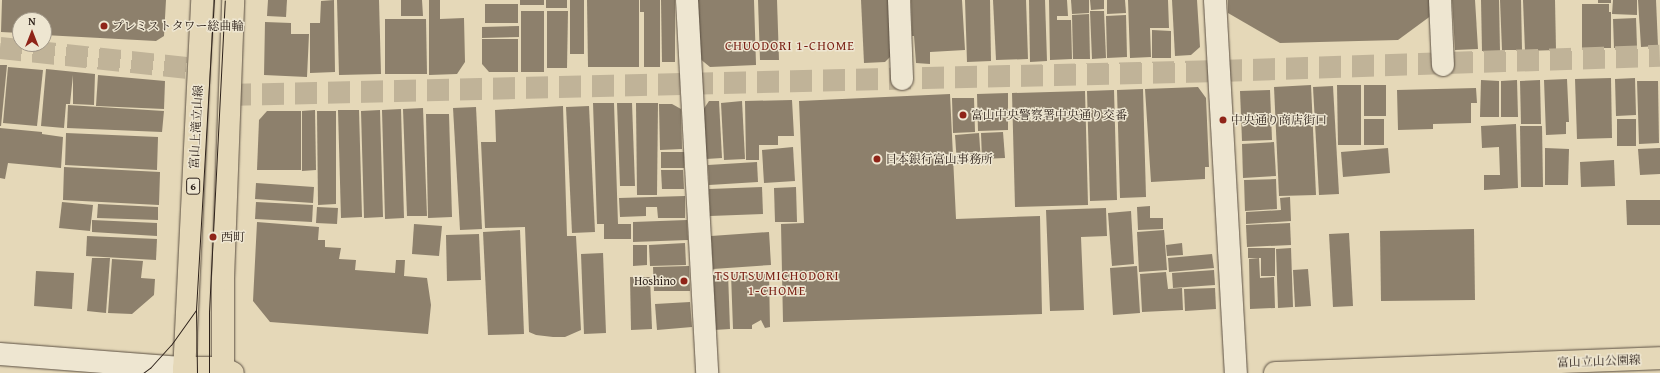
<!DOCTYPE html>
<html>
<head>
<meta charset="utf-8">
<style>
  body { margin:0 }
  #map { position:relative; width:1660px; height:373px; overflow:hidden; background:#e5d8b8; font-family:"Gentium Book Plus","Noto Serif JP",serif }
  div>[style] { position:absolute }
  .building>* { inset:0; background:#8d806c }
  .street-tunnel>* { height:22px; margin-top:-11px; transform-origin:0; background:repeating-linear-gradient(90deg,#c0b398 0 22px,transparent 0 33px) }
  .roads { filter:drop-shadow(0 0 1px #5b4f42) drop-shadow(0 0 1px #5b4f42) }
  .street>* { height:22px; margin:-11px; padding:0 11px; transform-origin:11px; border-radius:11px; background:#eee6d1 }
  .secondary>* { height:22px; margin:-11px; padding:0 11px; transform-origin:11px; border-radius:11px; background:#eee6d1 }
  .primary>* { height:22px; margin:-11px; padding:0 11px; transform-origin:11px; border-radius:11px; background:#e5d8b8 }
  .tram>* { height:1px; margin:-0.5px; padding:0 0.5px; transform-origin:0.5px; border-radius:0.5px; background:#2d211a }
  .dots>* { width:11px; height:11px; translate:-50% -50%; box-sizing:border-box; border:2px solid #eee6d1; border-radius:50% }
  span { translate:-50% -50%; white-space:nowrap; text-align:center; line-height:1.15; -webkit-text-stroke:3px #eee6d1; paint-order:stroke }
  .shield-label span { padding:1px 3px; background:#eee6d1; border:1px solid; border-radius:3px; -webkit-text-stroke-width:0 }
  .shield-label { font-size:11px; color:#2d211a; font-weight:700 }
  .poi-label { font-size:12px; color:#2d211a }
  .left { translate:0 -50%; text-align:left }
  .right { translate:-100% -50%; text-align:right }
  .street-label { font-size:12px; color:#2d211a }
  .neighbourhood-label { font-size:13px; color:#7a1f14; letter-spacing:1px }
  .north { position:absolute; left:12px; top:12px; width:40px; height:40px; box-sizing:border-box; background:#eee6d1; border:1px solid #a19788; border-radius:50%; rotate:0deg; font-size:11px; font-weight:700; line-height:16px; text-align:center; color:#2d211a }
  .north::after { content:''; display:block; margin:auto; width:14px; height:18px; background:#8f2418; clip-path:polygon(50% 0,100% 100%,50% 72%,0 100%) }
</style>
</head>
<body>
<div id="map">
  <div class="building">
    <div style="clip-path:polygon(2px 0,166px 0,164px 36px,156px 41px,44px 35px,44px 20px,20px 20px,20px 33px,1px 32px)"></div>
    <div style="clip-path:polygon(268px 0,287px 0,286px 17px,267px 16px)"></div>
    <div style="clip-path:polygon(334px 0,335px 72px,310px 73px,310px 23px,320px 23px,321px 1px)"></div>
    <div style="clip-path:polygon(337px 0,379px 0,381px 74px,339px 75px)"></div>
    <div style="clip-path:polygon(401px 0,422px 0,423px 16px,401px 16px)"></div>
    <div style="clip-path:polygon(429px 0,440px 0,440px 19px,464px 18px,465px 62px,457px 74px,429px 75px)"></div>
    <div style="clip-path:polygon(520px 0,544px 0,544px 5px,520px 5px)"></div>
    <div style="clip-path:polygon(546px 0,567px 0,567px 8px,546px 8px)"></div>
    <div style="clip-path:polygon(570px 0,584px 0,584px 54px,570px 54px)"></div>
    <div style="clip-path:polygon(587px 0,639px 0,639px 67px,588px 67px)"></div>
    <div style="clip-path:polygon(640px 0,660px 0,660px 67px,644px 67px,644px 12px,640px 12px)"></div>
    <div style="clip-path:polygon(661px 0,675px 0,675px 62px,662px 62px)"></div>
    <div style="clip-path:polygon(698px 0,754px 0,756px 65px,710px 67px,699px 58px)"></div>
    <div style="clip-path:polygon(758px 0,777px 0,779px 60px,760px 60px)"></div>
    <div style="clip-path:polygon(861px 0,889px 0,890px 57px,885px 62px,864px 63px)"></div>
    <div style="clip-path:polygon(911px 0,962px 0,965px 50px,930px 52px,930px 64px,916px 63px,914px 36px,912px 36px)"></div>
    <div style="clip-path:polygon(965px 0,990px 0,991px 61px,967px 62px)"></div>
    <div style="clip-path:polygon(993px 0,1026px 0,1028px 59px,996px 60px)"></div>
    <div style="clip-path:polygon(1029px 0,1045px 0,1047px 61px,1030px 62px)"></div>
    <div style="clip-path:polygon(1049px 0,1067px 0,1068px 16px,1057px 16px,1057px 20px,1071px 20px,1072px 59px,1050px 60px)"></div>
    <div style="clip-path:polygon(1071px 0,1089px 0,1089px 13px,1072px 14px)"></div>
    <div style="clip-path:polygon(1090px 0,1104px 0,1104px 9px,1091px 10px)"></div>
    <div style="clip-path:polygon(1107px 0,1125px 0,1126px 13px,1107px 14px)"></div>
    <div style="clip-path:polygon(1128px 0,1168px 0,1169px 28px,1150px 28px,1151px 57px,1130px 58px)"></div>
    <div style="clip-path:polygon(1172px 0,1197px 0,1200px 47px,1191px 55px,1175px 56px)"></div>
    <div style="clip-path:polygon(1228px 0,1432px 0,1432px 15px,1398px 40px,1280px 43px,1228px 13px)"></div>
    <div style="clip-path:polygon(1452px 0,1475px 0,1478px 49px,1455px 50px)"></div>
    <div style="clip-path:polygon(1481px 0,1499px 0,1500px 51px,1482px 51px)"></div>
    <div style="clip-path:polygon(1500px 0,1521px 0,1522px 50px,1502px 50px)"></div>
    <div style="clip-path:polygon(1523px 0,1555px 0,1556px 50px,1525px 51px)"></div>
    <div style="clip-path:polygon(1598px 0,1611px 0,1611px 3px,1598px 3px)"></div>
    <div style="clip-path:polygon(1613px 0,1637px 0,1637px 15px,1612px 14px)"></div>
    <div style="clip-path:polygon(1638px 0,1656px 0,1658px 46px,1641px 47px)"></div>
    <div style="clip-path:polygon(485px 4px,518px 4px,518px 23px,485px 23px)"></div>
    <div style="clip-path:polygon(1582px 4px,1609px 4px,1609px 12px,1611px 12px,1611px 48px,1582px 48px)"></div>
    <div style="clip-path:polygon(521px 11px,544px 11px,544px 72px,521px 72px)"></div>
    <div style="clip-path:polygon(547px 11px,568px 11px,567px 68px,547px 68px)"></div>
    <div style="clip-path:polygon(1090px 11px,1104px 11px,1106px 58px,1092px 59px)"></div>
    <div style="clip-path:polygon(1089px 14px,1090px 59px,1073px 59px,1072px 15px)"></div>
    <div style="clip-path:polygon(1126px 15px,1127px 57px,1107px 58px,1106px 16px)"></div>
    <div style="clip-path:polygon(1636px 18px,1637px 47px,1614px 48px,1613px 19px)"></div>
    <div style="clip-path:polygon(385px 19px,426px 19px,427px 74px,385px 74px)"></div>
    <div style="clip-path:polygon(265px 22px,291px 23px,291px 34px,309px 34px,307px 77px,264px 75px)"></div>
    <div style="clip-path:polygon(519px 26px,519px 37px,482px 38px,482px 27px)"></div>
    <div style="clip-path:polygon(1152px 30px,1171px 31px,1171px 58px,1152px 58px)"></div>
    <div style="clip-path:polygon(482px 39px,518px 39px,518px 72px,489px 72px,482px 64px)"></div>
    <div style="clip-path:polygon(0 65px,7px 65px,1px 126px,0 126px)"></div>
    <div style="clip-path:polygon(8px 67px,43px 70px,37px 126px,3px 123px)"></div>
    <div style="clip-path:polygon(46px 69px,95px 74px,94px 105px,73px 104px,73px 75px,70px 104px,66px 104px,64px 128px,41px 126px)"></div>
    <div style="clip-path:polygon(98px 75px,165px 81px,164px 109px,96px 106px)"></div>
    <div style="clip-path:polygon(1611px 78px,1612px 138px,1577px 139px,1575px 79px)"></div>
    <div style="clip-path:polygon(1635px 78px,1636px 115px,1616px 116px,1615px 79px)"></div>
    <div style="clip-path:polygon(1567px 79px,1569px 122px,1566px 122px,1566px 134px,1546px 135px,1544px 80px)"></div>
    <div style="clip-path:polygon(1481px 80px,1499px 81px,1499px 117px,1480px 117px)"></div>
    <div style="clip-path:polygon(1517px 80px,1518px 117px,1501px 117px,1501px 81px)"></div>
    <div style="clip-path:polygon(1540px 80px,1541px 124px,1521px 124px,1520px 81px)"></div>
    <div style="clip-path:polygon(1637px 81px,1658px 81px,1659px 143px,1639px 144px)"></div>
    <div style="clip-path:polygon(1311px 85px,1316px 195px,1279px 196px,1274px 87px)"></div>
    <div style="clip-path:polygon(1337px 85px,1361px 85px,1361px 145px,1338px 145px)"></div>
    <div style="clip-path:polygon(1364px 85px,1386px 85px,1386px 116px,1364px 116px)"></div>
    <div style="clip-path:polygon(1333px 86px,1339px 194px,1319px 195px,1313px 87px)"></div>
    <div style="clip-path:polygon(1198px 87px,1206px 98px,1209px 167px,1205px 167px,1205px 179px,1151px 182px,1145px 89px)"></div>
    <div style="clip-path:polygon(1476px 88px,1477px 103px,1471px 103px,1471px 123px,1433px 124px,1433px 129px,1398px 130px,1397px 90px)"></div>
    <div style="clip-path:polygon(1143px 89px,1146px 197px,1120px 198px,1117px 90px)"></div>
    <div style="clip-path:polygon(1114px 90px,1117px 200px,1090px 201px,1087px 91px)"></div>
    <div style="clip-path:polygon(1270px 90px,1272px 140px,1242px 141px,1240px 91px)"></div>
    <div style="clip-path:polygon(1085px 91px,1088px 205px,1015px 207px,1012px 93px)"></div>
    <div style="clip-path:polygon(1008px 93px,1008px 130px,978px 131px,977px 94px)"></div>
    <div style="clip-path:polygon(950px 94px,956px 219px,1040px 216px,1042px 314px,783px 322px,781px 224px,804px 223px,799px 101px)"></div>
    <div style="clip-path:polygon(952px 98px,974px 98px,975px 132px,953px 133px)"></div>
    <div style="clip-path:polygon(792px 100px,794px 136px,778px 136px,778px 145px,759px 145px,759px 160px,746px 160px,745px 101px)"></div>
    <div style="clip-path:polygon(709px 101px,719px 101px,722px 158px,706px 159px,703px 110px)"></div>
    <div style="clip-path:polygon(742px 101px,745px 159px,724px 160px,721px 103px)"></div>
    <div style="clip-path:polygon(593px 103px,614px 103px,618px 224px,607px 224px,631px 224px,631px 239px,604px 239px,604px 224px,597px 224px)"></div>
    <div style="clip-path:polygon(617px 103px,632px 103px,635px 186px,620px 186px)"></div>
    <div style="clip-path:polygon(636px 103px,658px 103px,657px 195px,637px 195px)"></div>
    <div style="clip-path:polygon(659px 104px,672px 104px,681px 109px,682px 149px,660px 150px)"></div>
    <div style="clip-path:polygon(68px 105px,164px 111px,162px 132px,67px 128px)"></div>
    <div style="clip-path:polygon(563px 106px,567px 236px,576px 236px,581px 330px,565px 337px,553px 337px,536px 335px,529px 332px,525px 227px,485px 228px,481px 142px,496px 142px,495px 110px)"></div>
    <div style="clip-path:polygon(589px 106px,595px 232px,572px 233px,566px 107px)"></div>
    <div style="clip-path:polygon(476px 107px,482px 229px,460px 230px,453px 108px)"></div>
    <div style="clip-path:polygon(423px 108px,427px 216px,407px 216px,403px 109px)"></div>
    <div style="clip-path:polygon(401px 109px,404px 218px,385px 219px,382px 110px)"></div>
    <div style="clip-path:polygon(315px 110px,316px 170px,302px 171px,302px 111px)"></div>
    <div style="clip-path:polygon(338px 110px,359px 110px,362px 217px,341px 218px)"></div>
    <div style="clip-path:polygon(380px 110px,383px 217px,364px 218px,361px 111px)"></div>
    <div style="clip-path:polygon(267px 111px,301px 111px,301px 170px,257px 170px,259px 120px)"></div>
    <div style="clip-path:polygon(317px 111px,336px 111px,336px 204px,318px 205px)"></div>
    <div style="clip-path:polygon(426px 114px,449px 114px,452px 217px,428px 218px)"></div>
    <div style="clip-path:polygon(1364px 119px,1384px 119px,1384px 145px,1364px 145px)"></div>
    <div style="clip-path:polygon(1617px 119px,1636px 119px,1636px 146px,1617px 146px)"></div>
    <div style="clip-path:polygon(1516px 124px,1518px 188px,1484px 190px,1484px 175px,1500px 175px,1499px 147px,1482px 148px,1481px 126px)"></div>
    <div style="clip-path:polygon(1520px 126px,1542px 126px,1543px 187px,1521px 187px)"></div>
    <div style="clip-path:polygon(0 128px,42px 132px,42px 134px,63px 137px,61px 168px,8px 163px,5px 179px,0 178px)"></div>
    <div style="clip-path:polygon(1003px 132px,1005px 158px,982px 159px,981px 133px)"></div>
    <div style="clip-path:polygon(66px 133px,158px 137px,157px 170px,65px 165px)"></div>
    <div style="clip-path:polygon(979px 133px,981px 162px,957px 164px,955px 135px)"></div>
    <div style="clip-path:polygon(1274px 142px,1276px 176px,1243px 178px,1242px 144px)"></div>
    <div style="clip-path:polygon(793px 147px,795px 181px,764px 183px,762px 150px)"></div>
    <div style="clip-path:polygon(1388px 148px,1390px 173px,1343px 177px,1341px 152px)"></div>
    <div style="clip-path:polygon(1545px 148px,1569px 149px,1568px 185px,1545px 185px)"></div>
    <div style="clip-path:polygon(1660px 148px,1660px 174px,1640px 175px,1638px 149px)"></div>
    <div style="clip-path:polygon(661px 152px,684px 152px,684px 168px,661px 168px)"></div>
    <div style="clip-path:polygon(1614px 160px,1615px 186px,1581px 187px,1580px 162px)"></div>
    <div style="clip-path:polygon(757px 162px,758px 182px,709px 185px,708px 165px)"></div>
    <div style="clip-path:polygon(64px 167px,160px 172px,159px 205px,63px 200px)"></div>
    <div style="clip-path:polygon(661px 170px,683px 170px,684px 189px,662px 189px)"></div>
    <div style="clip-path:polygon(1276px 179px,1277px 209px,1245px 211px,1244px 180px)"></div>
    <div style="clip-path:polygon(256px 183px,314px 187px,313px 203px,255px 199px)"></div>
    <div style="clip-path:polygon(762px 187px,763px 214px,710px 216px,709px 189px)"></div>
    <div style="clip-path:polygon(796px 187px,797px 222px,775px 222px,774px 188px)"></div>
    <div style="clip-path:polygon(685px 196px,685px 218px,658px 218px,657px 207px,646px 207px,646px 216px,620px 217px,619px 198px)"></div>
    <div style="clip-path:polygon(1290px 197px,1291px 221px,1246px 224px,1246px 212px,1281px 210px,1280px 198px)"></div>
    <div style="clip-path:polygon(1626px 200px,1660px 200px,1660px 225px,1627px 225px)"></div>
    <div style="clip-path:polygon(62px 202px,93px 205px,90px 231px,59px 228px)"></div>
    <div style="clip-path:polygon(256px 202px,313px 205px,312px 222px,255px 219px)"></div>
    <div style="clip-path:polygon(98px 204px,158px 207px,158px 220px,97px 218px)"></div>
    <div style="clip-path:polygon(1150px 206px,1150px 218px,1163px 218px,1163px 229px,1138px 230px,1137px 207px)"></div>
    <div style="clip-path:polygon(317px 207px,338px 208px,337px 224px,316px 223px)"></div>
    <div style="clip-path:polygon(1106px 208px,1107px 236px,1081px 237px,1084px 310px,1050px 311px,1046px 210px)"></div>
    <div style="clip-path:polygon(1131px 211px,1134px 264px,1112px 266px,1108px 213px)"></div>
    <div style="clip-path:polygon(92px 220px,157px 223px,157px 236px,92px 232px)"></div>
    <div style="clip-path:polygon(687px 220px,688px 240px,633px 242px,633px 222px)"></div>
    <div style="clip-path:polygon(257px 222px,319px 227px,318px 240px,325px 240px,325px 247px,341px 248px,339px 259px,356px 260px,355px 270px,395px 273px,396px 260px,405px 260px,404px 276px,427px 278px,431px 305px,428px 334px,270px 322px,253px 301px)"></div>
    <div style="clip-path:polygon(1290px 223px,1291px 245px,1247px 247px,1246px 225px)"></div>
    <div style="clip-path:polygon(414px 224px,442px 226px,439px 256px,412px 254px)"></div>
    <div style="clip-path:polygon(1474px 229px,1475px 300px,1381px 301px,1380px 231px)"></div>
    <div style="clip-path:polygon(520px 230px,524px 334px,488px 335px,483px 232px)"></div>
    <div style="clip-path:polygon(1164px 230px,1167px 270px,1139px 272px,1137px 232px)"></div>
    <div style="clip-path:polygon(769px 232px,771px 265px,713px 269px,711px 236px)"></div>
    <div style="clip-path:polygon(1349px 233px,1353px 306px,1333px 307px,1329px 234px)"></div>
    <div style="clip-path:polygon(479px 234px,481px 280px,447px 281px,446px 235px)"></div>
    <div style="clip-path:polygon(87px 236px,157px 239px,156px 260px,86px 256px)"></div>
    <div style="clip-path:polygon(685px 243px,686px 265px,650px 266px,649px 245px)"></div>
    <div style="clip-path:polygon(1182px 243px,1183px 255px,1167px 256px,1166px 245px)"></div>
    <div style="clip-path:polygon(633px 245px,647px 245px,647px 265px,633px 266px)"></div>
    <div style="clip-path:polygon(1248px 248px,1275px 248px,1275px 276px,1261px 276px,1261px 258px,1248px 258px)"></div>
    <div style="clip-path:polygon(1291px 248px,1293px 307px,1278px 308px,1276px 249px)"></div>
    <div style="clip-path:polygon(603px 253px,606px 333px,584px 334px,581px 254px)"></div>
    <div style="clip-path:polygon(1212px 254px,1214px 268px,1169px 272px,1168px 258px)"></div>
    <div style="clip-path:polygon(92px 258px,110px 258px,106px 313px,87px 311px)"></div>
    <div style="clip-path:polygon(1259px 258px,1260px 278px,1274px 277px,1275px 308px,1250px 309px,1249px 259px)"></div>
    <div style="clip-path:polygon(112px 259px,143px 261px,141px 278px,155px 279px,154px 295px,132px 314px,108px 313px)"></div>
    <div style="clip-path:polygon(689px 266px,690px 291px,654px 291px,653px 267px)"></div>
    <div style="clip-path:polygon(1137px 266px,1140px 313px,1113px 315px,1110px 268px)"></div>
    <div style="clip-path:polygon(1308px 269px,1311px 306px,1295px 307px,1293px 270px)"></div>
    <div style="clip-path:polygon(1214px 270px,1215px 285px,1173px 288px,1172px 273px)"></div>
    <div style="clip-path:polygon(36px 271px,74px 273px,72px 309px,34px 306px)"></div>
    <div style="clip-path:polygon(1166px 272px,1168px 289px,1182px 288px,1183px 310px,1142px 312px,1140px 274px)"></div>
    <div style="clip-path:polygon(712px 273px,728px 273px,730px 329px,714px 330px)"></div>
    <div style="clip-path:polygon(769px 273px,770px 327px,765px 328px,761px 320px,752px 325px,752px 329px,733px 329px,731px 274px)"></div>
    <div style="clip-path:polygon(630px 277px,650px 277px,652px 329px,631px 330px)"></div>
    <div style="clip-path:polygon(1215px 288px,1216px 309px,1185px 311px,1184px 289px)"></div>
    <div style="clip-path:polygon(690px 302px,692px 327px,657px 330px,655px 304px)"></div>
  </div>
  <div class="street-tunnel">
    <div style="left:0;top:48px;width:199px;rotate:6.1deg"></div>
    <div style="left:229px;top:95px;width:991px;rotate:-1.39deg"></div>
    <div style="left:1220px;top:71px;width:440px;rotate:-2deg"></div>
  </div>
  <div class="roads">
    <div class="street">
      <div style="left:687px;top:0;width:374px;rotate:86.9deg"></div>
      <div style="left:899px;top:0;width:79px;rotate:87.8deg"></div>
      <div style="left:1215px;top:0;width:374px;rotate:86.8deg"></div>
      <div style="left:1440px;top:0;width:65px;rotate:87.4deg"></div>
    </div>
    <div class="secondary">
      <div style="left:0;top:354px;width:185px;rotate:4.4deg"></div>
    </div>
    <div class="primary">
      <div style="left:184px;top:368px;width:39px"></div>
      <div style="left:223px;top:368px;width:11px;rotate:27deg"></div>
      <div style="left:184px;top:373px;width:373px;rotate:-87.2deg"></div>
      <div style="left:223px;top:373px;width:94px;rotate:-90deg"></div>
      <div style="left:223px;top:279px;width:279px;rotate:-87.9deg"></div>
      <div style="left:1275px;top:373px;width:385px;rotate:-2.2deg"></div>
    </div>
  </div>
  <div class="tram">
    <div style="left:143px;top:373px;width:9px;rotate:-36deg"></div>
    <div style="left:150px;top:368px;width:31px;rotate:-48deg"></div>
    <div style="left:171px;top:345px;width:43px;rotate:-54.5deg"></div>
    <div style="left:197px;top:373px;width:63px;rotate:-90.9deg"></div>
    <div style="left:196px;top:310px;width:311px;rotate:-86.7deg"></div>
    <div style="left:209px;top:373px;width:61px;rotate:-90deg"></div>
    <div style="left:209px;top:312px;width:312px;rotate:-87.1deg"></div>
  </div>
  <div class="dots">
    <div style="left:104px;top:26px;background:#8f2418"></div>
    <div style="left:963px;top:115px;background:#8f2418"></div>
    <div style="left:1223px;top:120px;background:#8f2418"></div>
    <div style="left:877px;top:159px;background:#8f2418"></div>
    <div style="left:213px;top:237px;background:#8f2418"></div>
    <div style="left:684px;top:281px;background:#8f2418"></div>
  </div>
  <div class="shield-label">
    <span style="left:193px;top:186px">6</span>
  </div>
  <div class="poi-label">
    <span class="left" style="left:112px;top:26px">プレミストタワー総曲輪</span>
    <span class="left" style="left:971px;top:115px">富山中央警察署中央通り交番</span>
    <span class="left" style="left:1231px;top:120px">中央通り商店街口</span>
    <span class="left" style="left:885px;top:159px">日本銀行富山事務所</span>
    <span class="left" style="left:221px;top:237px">西町</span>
    <span class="right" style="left:676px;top:281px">Hoshino</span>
  </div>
  <div class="street-label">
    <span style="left:196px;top:127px;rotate:-87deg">富山上滝立山線</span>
    <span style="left:1599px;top:361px;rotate:-2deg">富山立山公園線</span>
  </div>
  <div class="neighbourhood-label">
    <span style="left:790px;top:46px">CHUODORI 1-CHOME</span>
    <span style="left:777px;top:284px">TSUTSUMICHODORI<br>1-CHOME</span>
  </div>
  <div class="north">N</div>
</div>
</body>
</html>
